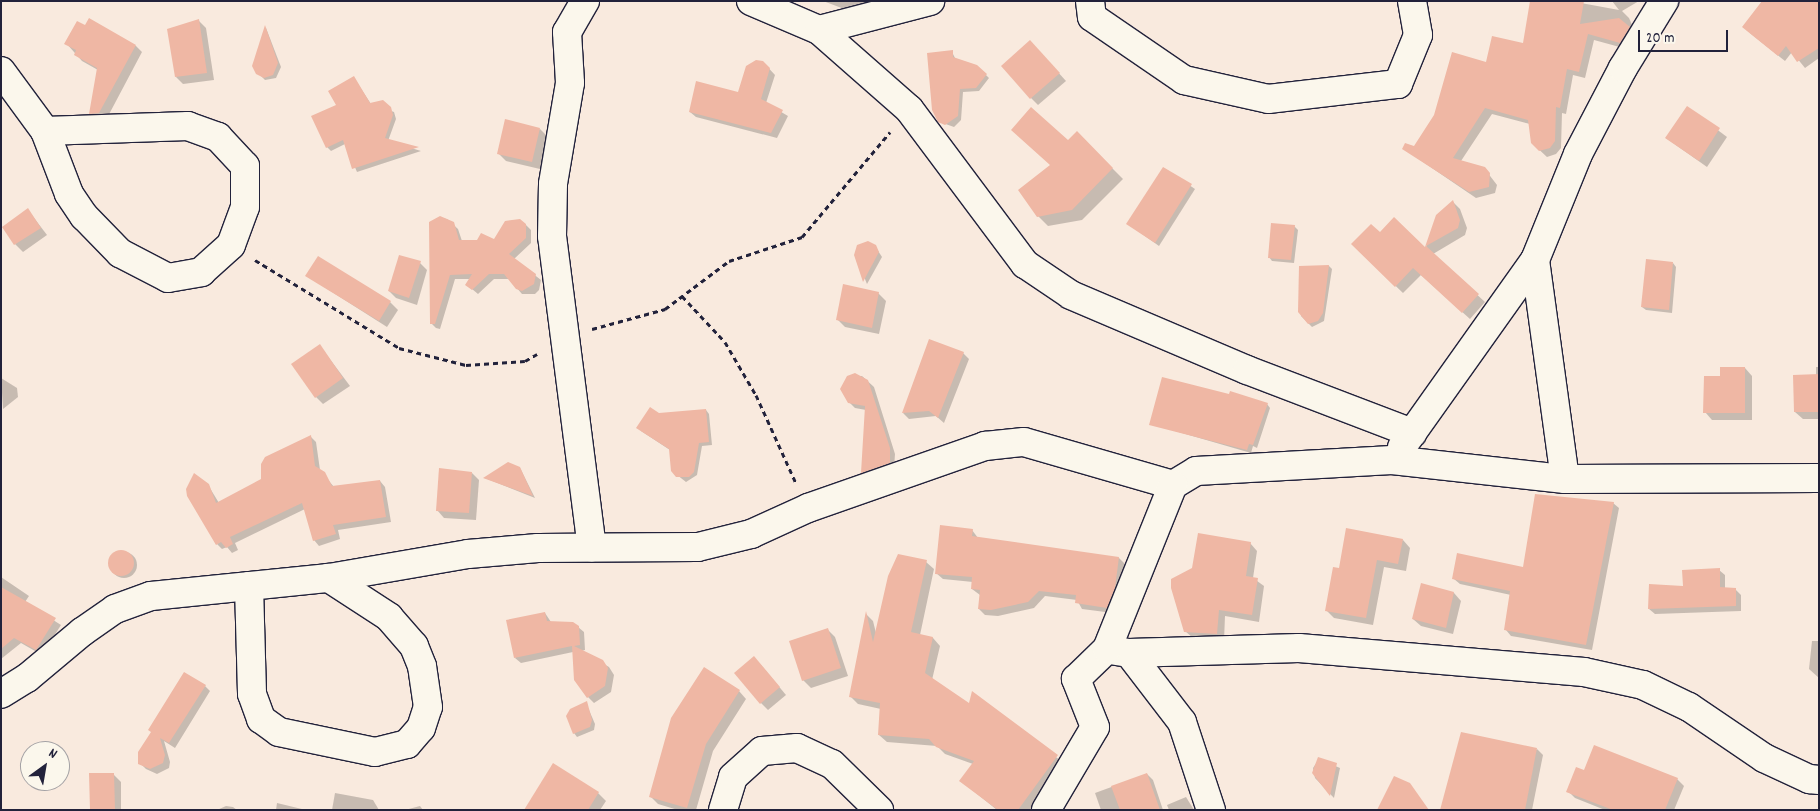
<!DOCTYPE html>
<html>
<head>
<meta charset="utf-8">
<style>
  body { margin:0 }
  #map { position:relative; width:1820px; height:811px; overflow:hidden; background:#f9eade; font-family:Dekko,sans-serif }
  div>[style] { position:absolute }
  .shadow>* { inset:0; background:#0003 }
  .round { border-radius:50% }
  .building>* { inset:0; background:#efb7a4 }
  .path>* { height:3px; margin-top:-1.5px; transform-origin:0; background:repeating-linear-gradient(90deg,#22223b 0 5px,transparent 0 9px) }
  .roads { filter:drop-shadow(1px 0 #22223b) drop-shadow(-1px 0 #22223b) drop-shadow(0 1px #22223b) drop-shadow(0 -1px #22223b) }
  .minor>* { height:28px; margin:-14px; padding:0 14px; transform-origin:14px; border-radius:14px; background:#fbf7ec }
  span { translate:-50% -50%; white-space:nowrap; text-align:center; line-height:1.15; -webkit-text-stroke:4px #fbf7ec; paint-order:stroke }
  .frame { position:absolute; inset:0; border:2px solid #22223b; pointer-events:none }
  .north { position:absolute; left:20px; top:741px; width:50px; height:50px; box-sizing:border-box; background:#fbf7ec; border:1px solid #a4a2a5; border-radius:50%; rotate:32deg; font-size:14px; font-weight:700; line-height:20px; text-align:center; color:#22223b }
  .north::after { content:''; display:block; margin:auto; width:18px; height:22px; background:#22223b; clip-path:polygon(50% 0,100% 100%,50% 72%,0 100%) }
  .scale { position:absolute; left:1638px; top:30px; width:90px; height:22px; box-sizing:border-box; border:2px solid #22223b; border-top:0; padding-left:6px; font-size:15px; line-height:18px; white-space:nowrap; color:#22223b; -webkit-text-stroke:4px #fbf7ec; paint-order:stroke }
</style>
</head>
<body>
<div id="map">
  <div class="shadow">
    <div style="clip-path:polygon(823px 1px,881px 1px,855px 13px)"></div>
    <div style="clip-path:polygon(1570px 1px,1619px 10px,1612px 1px,1639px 1px,1622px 11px,1629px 18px,1636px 34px,1627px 49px,1594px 40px,1585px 78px,1573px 75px,1566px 114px,1562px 113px,1561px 148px,1556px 154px,1547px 157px,1532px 143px,1530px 124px,1492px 114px,1461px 161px,1484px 168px,1497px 185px,1495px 193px,1476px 198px,1404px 149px,1415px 147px,1487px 64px,1524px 45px)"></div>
    <div style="clip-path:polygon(1819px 1px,1819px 58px,1805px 68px,1792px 52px,1785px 61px,1750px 33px)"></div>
    <div style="clip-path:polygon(198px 20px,206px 28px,214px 80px,183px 84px,176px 77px)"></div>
    <div style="clip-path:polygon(266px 28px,281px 67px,276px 78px,265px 80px,261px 76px)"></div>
    <div style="clip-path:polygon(66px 43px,136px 46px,142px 52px,106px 120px,98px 120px,91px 113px,98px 70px,82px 61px)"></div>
    <div style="clip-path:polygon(1037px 49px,1066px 81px,1038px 105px,1031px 98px)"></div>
    <div style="clip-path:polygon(952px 52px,956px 60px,977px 66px,989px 78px,979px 91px,963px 92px,961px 120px,954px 127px,940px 122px)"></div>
    <div style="clip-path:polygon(763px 62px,775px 75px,766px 103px,788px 116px,777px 138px,696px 117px,690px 112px,739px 93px)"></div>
    <div style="clip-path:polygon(354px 78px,371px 104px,394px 112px,396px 119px,388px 141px,421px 151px,357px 172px,345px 144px,331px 151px,327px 147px,337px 105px)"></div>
    <div style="clip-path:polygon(1687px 107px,1727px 137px,1707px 167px,1666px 138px)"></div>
    <div style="clip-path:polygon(540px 129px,547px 136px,540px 169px,506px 161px,498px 153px)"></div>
    <div style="clip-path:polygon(1077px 133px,1123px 179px,1082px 220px,1048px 226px,1038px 216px,1051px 165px)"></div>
    <div style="clip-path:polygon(1164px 168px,1195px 189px,1159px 246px,1128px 224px)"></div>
    <div style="clip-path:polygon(1453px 202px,1460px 209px,1467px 228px,1465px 235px,1433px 254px,1485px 302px,1470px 319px,1421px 275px,1403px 293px,1352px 244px,1380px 234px,1425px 250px,1437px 215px)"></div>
    <div style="clip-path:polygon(28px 210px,47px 235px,23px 252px,15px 244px)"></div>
    <div style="clip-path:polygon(440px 218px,447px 219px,458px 229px,462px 241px,494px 241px,525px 224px,531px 230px,531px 243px,514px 259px,541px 280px,539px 290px,535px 294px,522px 294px,509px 279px,494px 279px,478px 294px,472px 289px,470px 279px,455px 279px,440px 329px,436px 328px,431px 323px)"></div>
    <div style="clip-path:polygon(1294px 226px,1298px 230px,1294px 263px,1272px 261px,1269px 257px)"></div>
    <div style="clip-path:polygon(875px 246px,882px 257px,867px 284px,855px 255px)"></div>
    <div style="clip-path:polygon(420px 263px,427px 270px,417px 305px,396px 298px,389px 291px)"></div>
    <div style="clip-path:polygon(1673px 263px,1676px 267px,1672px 313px,1646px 310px,1642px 307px)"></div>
    <div style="clip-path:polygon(1329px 266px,1332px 269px,1324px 321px,1312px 327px,1301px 316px,1300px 267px)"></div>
    <div style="clip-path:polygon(307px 276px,390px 302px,398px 310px,387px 327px)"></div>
    <div style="clip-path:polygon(878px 293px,886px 301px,879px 334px,845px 327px,837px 319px)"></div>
    <div style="clip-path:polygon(320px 346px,350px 386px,323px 404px,316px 397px)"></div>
    <div style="clip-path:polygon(963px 353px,969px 359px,944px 423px,936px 416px,909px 419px,903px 413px)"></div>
    <div style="clip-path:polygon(1816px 367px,1819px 367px,1819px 419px,1803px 419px,1795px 412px,1816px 375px)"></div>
    <div style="clip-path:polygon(1745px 368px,1752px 376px,1752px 420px,1712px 420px,1705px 412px,1721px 378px)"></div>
    <div style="clip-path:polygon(862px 376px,874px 387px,895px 454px,894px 468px,868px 477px,862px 472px,866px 410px,855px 408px,849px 402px,848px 377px)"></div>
    <div style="clip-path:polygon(1px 378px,17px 388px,18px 397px,3px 409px)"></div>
    <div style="clip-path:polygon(1267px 404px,1270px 408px,1257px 448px,1253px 446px,1251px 453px,1151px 424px)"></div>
    <div style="clip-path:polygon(706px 410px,709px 414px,712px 445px,702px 446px,697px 475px,686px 482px,672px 471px,670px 450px,641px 431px,659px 415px)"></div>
    <div style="clip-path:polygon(311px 437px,316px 442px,320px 470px,334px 487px,380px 481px,385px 487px,391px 522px,338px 530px,340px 539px,319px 546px,314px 540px,305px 509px,235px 543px,238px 550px,232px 553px,227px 547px,222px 549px,217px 544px,208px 485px,219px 503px,262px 480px)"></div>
    <div style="clip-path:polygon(520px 468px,535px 498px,485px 478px)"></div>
    <div style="clip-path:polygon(472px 473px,479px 480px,476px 520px,444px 518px,437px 510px)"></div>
    <div style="clip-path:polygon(1613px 503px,1619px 508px,1592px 650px,1511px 636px,1506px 630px,1511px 595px,1460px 584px,1454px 579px,1525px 568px)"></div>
    <div style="clip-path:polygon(972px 530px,978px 538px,1119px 558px,1125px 564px,1120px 595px,1113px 613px,1082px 609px,1077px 600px,1045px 596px,1034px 608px,998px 616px,985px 615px,979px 609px,980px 595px,972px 589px,973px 582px,943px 579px,936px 573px)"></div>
    <div style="clip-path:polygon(1403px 540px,1410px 548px,1406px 571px,1384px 567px,1373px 625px,1334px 618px,1326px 610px,1340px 570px)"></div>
    <div style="clip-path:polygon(1250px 543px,1257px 551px,1253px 578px,1264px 586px,1259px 622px,1225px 616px,1224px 641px,1193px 638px,1185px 631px)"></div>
    <div class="round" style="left:111px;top:552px;width:26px;height:26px"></div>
    <div style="clip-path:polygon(926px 562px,934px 569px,920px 635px,933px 638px,940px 646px,932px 680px,970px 705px,973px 693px,1065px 764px,1031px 810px,997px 810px,961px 781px,973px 764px,945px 754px,937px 746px,887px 742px,879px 735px,881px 709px,858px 704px,851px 697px,866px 614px,873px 621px,876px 633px)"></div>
    <div style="clip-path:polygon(1719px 570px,1725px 575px,1725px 588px,1735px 589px,1741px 595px,1741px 611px,1655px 614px,1649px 609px)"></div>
    <div style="clip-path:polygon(1px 577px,29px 596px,25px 602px,61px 625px,42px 655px,21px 643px,1px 659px)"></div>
    <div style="clip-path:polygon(1422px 585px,1454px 593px,1461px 601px,1453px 634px,1421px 626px,1413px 619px)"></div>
    <div style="clip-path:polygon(545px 613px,551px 622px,578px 627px,584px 632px,585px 650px,581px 651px,609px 667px,614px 675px,611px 692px,594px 703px,588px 697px,573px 652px,521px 663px,515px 658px)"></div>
    <div style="clip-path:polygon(828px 630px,835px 637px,848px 676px,811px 688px,803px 680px)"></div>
    <div style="clip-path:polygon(1812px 641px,1819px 641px,1819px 678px,1809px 669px)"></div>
    <div style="clip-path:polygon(761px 665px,786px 695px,768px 710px,761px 703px)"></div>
    <div style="clip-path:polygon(205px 686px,210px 691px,175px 748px,164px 741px,170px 762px,169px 768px,157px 774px,146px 769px,140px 763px,140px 752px)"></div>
    <div style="clip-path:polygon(739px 691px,746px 699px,713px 751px,696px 810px,678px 810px,658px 804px,650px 796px)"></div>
    <div style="clip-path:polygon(586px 703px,595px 724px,594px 730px,577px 737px,574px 733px)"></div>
    <div style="clip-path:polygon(1537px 749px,1543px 755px,1532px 810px,1481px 810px)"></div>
    <div style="clip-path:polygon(1319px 759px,1340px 768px,1334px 798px,1315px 778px,1313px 768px)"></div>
    <div style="clip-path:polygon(553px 765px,598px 793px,606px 801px,600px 810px,553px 810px)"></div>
    <div style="clip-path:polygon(1585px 772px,1677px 779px,1684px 786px,1674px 810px,1605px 810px,1575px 798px,1568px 791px)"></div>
    <div style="clip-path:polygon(113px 774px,121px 782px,121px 810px,91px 810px)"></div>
    <div style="clip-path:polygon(1147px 774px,1153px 780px,1163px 810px,1101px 810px,1095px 793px)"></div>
    <div style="clip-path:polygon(335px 793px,373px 800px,379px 810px,332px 810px)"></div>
    <div style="clip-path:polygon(1186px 797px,1194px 810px,1169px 810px,1167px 805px)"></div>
    <div style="clip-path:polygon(277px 803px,306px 810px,276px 810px)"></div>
    <div style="clip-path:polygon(226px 806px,233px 807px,237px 810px,217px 810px)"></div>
    <div style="clip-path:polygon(420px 806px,423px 810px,405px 810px)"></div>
  </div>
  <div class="building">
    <div style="clip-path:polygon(1530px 1px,1584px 1px,1580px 24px,1619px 18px,1630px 27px,1620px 43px,1588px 34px,1579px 72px,1567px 69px,1560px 108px,1556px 107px,1555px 141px,1550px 148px,1539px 151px,1531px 143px,1528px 120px,1485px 108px,1453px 158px,1485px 167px,1490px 173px,1489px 187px,1469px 192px,1402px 149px,1405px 143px,1414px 146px,1434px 115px,1452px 52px,1486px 62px,1492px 36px,1523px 43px)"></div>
    <div style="clip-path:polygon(1762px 1px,1819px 1px,1819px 48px,1797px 62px,1786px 46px,1778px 56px,1742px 27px)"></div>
    <div style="clip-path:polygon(89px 18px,136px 45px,99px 113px,89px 114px,97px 68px,74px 55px,76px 50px,64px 44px,77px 21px,85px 25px)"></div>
    <div style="clip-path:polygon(199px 19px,207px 73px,175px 77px,167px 29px)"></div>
    <div style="clip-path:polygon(265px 25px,278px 63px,273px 75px,264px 78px,256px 74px,252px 66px)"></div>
    <div style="clip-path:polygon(1030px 40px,1060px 73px,1030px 99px,1001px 66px)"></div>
    <div style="clip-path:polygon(953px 50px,953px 57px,977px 65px,987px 74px,976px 88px,960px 89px,958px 116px,945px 125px,938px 122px,932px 110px,927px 53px)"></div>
    <div style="clip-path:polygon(756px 60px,763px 61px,770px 68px,761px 99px,783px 110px,771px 133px,689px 112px,696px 81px,738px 92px,746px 66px)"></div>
    <div style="clip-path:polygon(354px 76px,370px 103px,383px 100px,391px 107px,393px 115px,385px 138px,419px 147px,352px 169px,343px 140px,326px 148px,311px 116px,336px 105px,328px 91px)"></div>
    <div style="clip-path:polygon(1687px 106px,1720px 128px,1699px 161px,1665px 138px)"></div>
    <div style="clip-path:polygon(1031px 107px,1068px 140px,1077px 131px,1113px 168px,1072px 210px,1037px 217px,1018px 190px,1050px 165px,1011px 130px)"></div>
    <div style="clip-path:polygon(505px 119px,540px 128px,532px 162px,497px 154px)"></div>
    <div style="clip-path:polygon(1163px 167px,1192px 184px,1155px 243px,1126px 224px)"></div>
    <div style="clip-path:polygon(1453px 200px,1460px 220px,1458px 228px,1426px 246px,1479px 294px,1462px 313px,1413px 268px,1395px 287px,1351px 244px,1371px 224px,1380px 232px,1394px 217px,1425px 247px,1436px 215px)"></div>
    <div style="clip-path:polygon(28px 208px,41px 228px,14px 245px,2px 227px)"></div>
    <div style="clip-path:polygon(440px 216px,454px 222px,459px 240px,477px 240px,481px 233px,494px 239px,505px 221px,520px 219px,526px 224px,526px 238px,509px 254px,536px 274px,534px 284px,522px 291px,516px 289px,504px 274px,489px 274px,472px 290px,465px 285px,472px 274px,450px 275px,435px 324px,430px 324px,429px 222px)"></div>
    <div style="clip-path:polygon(1271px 223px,1295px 225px,1291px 260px,1268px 258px)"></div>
    <div style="clip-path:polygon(868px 241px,876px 245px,879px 252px,863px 282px,854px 255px,857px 245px)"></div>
    <div style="clip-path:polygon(399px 255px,421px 261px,409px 298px,388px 291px)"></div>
    <div style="clip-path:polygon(318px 256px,391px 301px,379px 321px,305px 276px)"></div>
    <div style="clip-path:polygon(1646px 259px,1673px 262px,1669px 310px,1641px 307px)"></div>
    <div style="clip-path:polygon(1329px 265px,1323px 313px,1318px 321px,1308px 324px,1298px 312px,1299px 266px)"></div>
    <div style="clip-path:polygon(843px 284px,879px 292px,872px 328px,836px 320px)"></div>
    <div style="clip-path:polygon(929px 339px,964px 352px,938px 418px,929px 411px,902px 413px)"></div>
    <div style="clip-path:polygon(320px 344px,343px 378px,315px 398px,291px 364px)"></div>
    <div style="clip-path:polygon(1720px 367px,1745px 367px,1745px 413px,1703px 413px,1704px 376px,1720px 376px)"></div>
    <div style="clip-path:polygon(855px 373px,868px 380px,890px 448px,890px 463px,861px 473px,865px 406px,848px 403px,840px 389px,847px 376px)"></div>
    <div style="clip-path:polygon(1819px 374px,1819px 412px,1794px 412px,1793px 375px)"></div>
    <div style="clip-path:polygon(1162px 377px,1229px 394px,1230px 391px,1268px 403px,1253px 445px,1249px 444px,1247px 450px,1149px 425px)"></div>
    <div style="clip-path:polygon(650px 407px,659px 413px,706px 409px,709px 442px,699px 443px,694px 472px,689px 477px,676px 477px,671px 471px,669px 449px,636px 428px)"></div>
    <div style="clip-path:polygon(311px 435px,315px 466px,325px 472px,332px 486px,380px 480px,386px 517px,333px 525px,336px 534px,313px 541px,302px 503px,230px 537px,233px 544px,226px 548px,221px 542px,216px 545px,187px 496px,186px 489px,194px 473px,209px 484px,216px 503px,261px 479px,261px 464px,265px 457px)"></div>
    <div style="clip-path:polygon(508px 462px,520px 467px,533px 496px,483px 478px)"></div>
    <div style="clip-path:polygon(439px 468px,472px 472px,469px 513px,436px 511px)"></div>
    <div style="clip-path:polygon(1535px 494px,1614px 502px,1586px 645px,1504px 630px,1510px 591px,1452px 579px,1457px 553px,1523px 567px)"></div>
    <div style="clip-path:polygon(940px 525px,973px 529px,972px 536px,1119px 557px,1115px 588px,1107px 608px,1075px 603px,1076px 595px,1039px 591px,1028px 602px,991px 610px,978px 609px,980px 590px,971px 589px,972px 577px,935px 574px)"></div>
    <div style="clip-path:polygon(1346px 528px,1403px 539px,1398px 564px,1377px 560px,1366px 618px,1325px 611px,1333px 567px,1339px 568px)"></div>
    <div style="clip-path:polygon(1198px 533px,1251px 542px,1246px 576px,1258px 578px,1252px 615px,1219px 610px,1217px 634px,1184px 632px,1171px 588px,1171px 579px,1192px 568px)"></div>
    <div class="round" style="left:108px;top:550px;width:26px;height:26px"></div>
    <div style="clip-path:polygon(898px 554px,927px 560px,911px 632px,933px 637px,925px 673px,969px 703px,972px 691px,1058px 755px,1018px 810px,998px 810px,959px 781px,974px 761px,936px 747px,929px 739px,878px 735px,880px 703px,849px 697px,866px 611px,873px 642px,888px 576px)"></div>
    <div style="clip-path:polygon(1720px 568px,1720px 587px,1736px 588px,1736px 606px,1648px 609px,1649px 584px,1683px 586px,1682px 570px)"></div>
    <div style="clip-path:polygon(1421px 583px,1454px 592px,1446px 628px,1412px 619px)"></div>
    <div style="clip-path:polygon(1px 587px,56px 618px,36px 650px,14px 638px,1px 649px)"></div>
    <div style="clip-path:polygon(545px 612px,547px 621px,573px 622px,579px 626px,580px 645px,574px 646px,603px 660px,608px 668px,605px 686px,587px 698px,574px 680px,572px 646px,514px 658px,506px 620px)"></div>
    <div style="clip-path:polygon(828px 628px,841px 668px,802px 681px,789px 641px)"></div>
    <div style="clip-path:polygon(754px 656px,780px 687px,760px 704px,734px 673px)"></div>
    <div style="clip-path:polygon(704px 667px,740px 690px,706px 744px,687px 808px,649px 797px,671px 718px)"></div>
    <div style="clip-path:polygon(184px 672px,206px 685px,169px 743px,160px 738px,165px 755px,163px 763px,150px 769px,138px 764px,138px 752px,151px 732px,148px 730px)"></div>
    <div style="clip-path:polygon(587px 701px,592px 720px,590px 727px,573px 734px,566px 716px,570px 709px)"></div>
    <div style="clip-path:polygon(1461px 732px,1537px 748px,1525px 810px,1440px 810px)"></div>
    <div style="clip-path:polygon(1594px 745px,1678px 778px,1665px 810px,1613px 810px,1566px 792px,1576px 767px,1584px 770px)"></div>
    <div style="clip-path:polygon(1318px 757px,1337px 763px,1330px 796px,1312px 773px)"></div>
    <div style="clip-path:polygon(553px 763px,599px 792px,588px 810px,524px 810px)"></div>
    <div style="clip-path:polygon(89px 773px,114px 773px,115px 810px,90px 810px)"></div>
    <div style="clip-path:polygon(1147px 773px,1160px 810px,1120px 810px,1111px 786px)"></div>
    <div style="clip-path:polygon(1394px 776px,1410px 783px,1429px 810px,1377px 810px)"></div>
  </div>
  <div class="path">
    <div style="left:255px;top:260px;width:169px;rotate:31.4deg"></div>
    <div style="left:399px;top:348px;width:69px;rotate:14.2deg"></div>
    <div style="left:466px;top:365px;width:59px;rotate:-3.9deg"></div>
    <div style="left:525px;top:361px;width:14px;rotate:-30deg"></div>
    <div style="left:682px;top:296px;width:63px;rotate:46.9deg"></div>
    <div style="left:725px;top:342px;width:61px;rotate:59.7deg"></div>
    <div style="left:756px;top:395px;width:97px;rotate:65.6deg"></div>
    <div style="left:592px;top:329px;width:76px;rotate:-15.3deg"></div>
    <div style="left:665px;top:309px;width:80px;rotate:-36.9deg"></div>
    <div style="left:729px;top:261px;width:77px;rotate:-18.2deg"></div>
    <div style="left:802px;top:237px;width:137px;rotate:-50deg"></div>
  </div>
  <div class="roads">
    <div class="minor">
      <div style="left:585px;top:1px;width:36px;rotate:120deg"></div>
      <div style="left:567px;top:32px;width:51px;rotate:86.6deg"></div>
      <div style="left:570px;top:83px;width:102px;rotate:99.6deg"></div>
      <div style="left:553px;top:184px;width:52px;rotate:91.1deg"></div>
      <div style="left:552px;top:236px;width:314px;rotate:82.7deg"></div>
      <div style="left:751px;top:1px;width:74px;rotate:23.1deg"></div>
      <div style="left:819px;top:30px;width:120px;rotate:41.3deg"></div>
      <div style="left:909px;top:109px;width:194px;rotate:53.2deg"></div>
      <div style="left:1025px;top:264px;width:55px;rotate:34deg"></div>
      <div style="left:1071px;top:295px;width:191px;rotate:23.1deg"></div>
      <div style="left:1247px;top:370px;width:177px;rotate:20.9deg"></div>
      <div style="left:1090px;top:1px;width:16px;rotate:83deg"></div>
      <div style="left:1092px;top:17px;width:112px;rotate:34.4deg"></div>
      <div style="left:1184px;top:80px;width:86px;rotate:12.7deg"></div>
      <div style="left:1268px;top:99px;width:131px;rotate:-6.6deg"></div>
      <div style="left:1398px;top:84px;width:53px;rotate:-67.8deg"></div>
      <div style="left:1418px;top:35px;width:35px;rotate:-100deg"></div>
      <div style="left:819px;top:30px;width:115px;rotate:-14.6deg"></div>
      <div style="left:1px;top:71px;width:74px;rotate:53.7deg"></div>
      <div style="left:45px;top:131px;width:67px;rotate:69.1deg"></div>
      <div style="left:69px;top:194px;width:27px;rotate:56deg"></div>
      <div style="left:84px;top:216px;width:52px;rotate:45.8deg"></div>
      <div style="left:120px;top:253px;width:54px;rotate:27.5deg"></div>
      <div style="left:168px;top:278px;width:34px;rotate:-10deg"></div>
      <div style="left:201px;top:272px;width:40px;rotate:-42deg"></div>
      <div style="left:231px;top:245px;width:40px;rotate:-69.8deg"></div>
      <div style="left:245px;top:207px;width:41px;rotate:-90deg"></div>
      <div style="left:245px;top:166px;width:40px;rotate:-133deg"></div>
      <div style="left:218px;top:137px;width:32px;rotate:-160deg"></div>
      <div style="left:188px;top:126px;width:143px;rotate:178deg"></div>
      <div style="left:1535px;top:260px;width:221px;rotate:82.2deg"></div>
      <div style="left:1402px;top:447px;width:229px;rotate:-54.6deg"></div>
      <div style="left:1535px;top:260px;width:114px;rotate:-67.9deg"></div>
      <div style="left:1578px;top:154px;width:97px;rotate:-62.4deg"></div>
      <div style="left:1623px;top:68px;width:79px;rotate:-58.5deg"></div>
      <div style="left:249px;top:586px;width:108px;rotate:88.4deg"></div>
      <div style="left:252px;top:694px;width:27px;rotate:70deg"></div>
      <div style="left:261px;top:719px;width:22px;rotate:36deg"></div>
      <div style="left:279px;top:732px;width:98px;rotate:11.8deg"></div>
      <div style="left:375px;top:752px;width:33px;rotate:-14deg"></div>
      <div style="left:407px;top:744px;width:21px;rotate:-49deg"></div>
      <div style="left:421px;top:728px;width:22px;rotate:-72deg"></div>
      <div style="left:428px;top:707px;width:41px;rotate:-98.3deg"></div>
      <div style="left:422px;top:666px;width:22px;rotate:-112deg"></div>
      <div style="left:414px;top:646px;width:38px;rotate:-131deg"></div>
      <div style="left:389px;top:617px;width:72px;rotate:-147deg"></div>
      <div style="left:1116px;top:651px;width:13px;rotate:9deg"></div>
      <div style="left:1129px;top:653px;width:87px;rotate:52.5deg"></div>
      <div style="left:1182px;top:722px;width:93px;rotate:71.8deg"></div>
      <div style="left:1129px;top:653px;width:170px;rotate:-1.7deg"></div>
      <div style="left:1299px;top:648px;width:286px;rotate:4.8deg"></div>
      <div style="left:1584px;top:672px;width:60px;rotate:12.4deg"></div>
      <div style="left:1643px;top:685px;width:51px;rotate:25.6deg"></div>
      <div style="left:1689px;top:707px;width:91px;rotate:34.2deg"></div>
      <div style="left:1764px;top:758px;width:50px;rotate:25deg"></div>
      <div style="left:1809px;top:779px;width:10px;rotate:6deg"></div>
      <div style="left:1px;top:694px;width:31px;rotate:-32deg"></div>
      <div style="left:27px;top:678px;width:72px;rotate:-39.9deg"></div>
      <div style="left:82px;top:632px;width:40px;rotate:-34.9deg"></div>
      <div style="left:115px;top:609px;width:38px;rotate:-20deg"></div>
      <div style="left:151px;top:596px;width:179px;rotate:-5.8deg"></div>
      <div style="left:329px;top:578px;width:141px;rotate:-9.8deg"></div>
      <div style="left:468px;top:554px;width:70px;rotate:-4.9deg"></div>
      <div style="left:538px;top:548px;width:160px;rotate:-0.4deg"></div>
      <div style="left:698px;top:547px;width:55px;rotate:-13.8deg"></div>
      <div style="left:751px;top:534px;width:63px;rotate:-24.5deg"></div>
      <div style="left:808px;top:508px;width:188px;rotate:-19.3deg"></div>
      <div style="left:985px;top:446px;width:39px;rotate:-6deg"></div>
      <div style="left:1024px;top:442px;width:155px;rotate:16.1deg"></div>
      <div style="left:1173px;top:485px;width:27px;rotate:-31deg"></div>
      <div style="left:1196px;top:471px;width:196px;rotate:-3.2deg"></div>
      <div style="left:1392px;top:460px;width:174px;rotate:6.3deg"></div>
      <div style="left:1565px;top:479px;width:254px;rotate:-0.2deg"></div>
      <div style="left:723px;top:810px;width:34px;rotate:-73deg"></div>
      <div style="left:733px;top:777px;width:39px;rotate:-42deg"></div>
      <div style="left:762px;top:751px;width:35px;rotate:-5deg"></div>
      <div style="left:797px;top:748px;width:38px;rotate:25deg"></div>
      <div style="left:832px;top:764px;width:66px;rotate:44.4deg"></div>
      <div style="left:1046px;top:810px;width:96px;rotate:-59.4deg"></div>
      <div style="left:1095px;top:727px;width:52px;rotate:-111.6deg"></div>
      <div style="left:1076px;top:679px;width:43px;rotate:-44.1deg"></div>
      <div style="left:1107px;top:649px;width:177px;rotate:-68.1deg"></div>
    </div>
  </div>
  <div class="frame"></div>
  <div class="north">N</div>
  <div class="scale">20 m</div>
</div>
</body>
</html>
